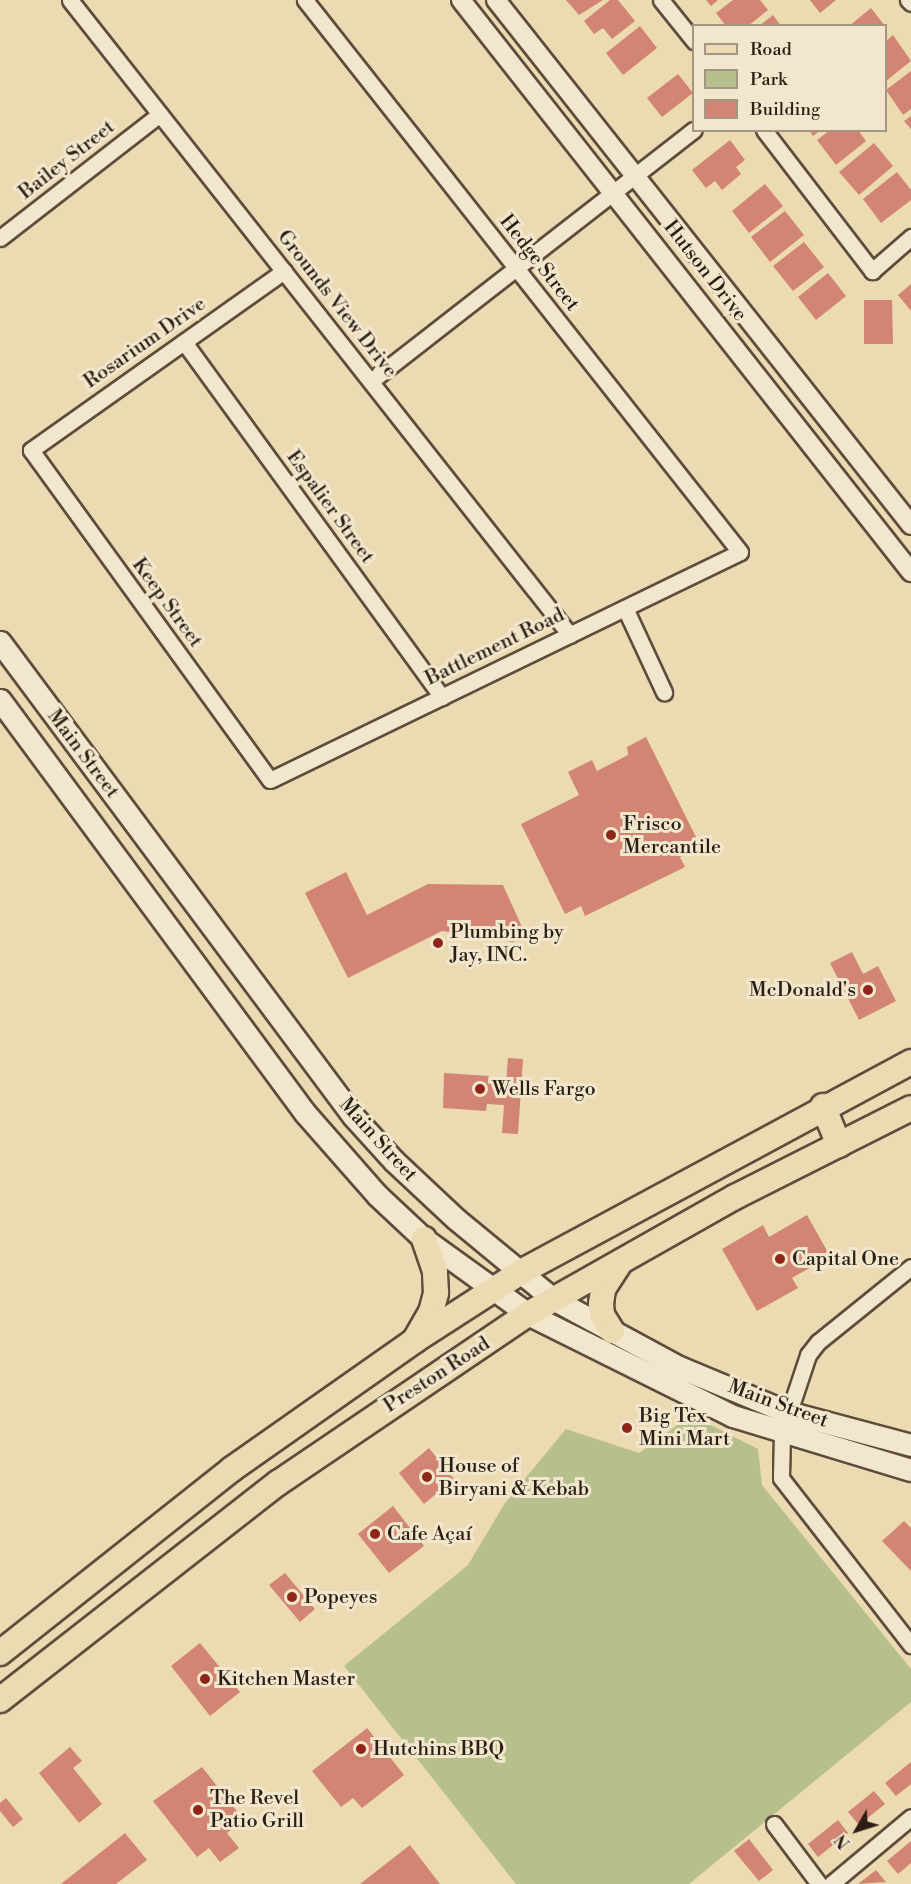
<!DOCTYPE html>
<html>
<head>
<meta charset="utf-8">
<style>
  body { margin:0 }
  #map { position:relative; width:911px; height:1884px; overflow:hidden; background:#ebdab2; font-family:"Libre Bodoni",serif }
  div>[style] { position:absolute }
  .green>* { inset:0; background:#b7c08d }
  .building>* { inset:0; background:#d28572 }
  .roads { filter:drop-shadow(2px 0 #5c4d3c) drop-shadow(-2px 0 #5c4d3c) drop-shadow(0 2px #5c4d3c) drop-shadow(0 -2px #5c4d3c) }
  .minor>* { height:15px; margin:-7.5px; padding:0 7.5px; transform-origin:7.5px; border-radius:7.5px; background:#f2e7cd }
  .tertiary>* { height:18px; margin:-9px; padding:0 9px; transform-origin:9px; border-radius:9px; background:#f2e7cd }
  .secondary>* { height:21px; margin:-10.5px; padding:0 10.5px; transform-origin:10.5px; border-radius:10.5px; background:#f2e7cd }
  .primary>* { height:24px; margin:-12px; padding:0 12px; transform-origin:12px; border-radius:12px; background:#ebdab2 }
  .dots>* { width:16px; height:16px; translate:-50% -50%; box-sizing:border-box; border:3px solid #f2e7cd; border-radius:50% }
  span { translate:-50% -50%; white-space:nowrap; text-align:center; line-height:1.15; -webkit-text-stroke:6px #f2e7cd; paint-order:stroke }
  .street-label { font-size:20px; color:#2c1e15 }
  .poi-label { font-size:20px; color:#2c1e15 }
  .left { translate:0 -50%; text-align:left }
  .right { translate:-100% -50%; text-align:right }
  .legend { position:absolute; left:692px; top:24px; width:195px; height:108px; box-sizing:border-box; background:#f2e7cd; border:2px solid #a39783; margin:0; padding:8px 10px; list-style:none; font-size:18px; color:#2c1e15 }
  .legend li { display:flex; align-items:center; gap:12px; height:30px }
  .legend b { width:30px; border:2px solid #a39783 }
  .north { position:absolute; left:827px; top:1800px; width:60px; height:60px; -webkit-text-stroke:4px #f2e7cd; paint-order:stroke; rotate:231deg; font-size:16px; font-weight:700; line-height:24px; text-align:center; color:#2c1e15 }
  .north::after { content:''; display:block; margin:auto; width:21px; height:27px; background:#2c1e15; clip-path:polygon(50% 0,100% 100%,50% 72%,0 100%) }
</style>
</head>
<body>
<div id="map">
  <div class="green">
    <div style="clip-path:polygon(691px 1415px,758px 1449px,762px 1485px,911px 1669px,911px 1702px,689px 1884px,516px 1884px,344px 1666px,468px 1565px,505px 1503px,566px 1429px,639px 1453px)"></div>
  </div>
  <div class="building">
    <div style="clip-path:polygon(566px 0,603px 0,579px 15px)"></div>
    <div style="clip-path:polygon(610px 0,618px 0,635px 21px,612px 39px,603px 28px,594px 34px,584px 21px)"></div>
    <div style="clip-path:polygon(706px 0,718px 0,711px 6px)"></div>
    <div style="clip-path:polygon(733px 0,760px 0,768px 10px,748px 26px,726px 26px,716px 13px)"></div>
    <div style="clip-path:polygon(810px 0,836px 0,820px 13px)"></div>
    <div style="clip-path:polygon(871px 8px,885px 26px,849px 26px)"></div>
    <div style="clip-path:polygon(773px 15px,781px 26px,759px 26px)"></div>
    <div style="clip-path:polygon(640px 26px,657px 48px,623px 75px,606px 53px)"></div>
    <div style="clip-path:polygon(893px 35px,911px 61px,886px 81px,886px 41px)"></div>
    <div style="clip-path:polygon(911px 71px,911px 109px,903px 115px,886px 90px)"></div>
    <div style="clip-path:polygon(678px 74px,693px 93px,662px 117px,647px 98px)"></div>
    <div style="clip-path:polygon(911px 116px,911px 129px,904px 121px)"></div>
    <div style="clip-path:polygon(809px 130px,821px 130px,813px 136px)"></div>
    <div style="clip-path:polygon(830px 130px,858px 130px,866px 141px,836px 165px,817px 140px)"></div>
    <div style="clip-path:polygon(730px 140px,745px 160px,736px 167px,741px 174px,722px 190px,715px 181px,706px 188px,692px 170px)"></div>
    <div style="clip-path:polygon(874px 143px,893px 166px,859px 195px,839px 172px)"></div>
    <div style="clip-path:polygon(897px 172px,911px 190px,911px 200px,881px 223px,863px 199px)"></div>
    <div style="clip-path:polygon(765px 184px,783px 206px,749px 233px,732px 211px)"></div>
    <div style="clip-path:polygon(785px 211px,804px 235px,770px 262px,751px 237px)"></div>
    <div style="clip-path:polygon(804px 242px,824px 267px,793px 291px,773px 266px)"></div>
    <div style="clip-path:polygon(828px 273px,846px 296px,816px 320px,798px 297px)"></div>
    <div style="clip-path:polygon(911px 284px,911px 311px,898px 295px)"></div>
    <div style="clip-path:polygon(864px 300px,892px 300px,893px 344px,864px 344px)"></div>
    <div style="clip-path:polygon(646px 737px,701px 847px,680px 857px,685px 867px,585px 916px,581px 906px,565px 914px,521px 824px,579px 795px,568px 772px,592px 760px,597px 771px,628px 755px,627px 747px)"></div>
    <div style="clip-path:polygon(346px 872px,367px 915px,428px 884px,503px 885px,526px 936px,513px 942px,442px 931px,348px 978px,305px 893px)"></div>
    <div style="clip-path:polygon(852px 952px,863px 974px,878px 966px,896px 1001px,859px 1020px,830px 963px)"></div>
    <div style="clip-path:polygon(508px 1058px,523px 1059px,518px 1134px,502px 1133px,504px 1105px,487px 1104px,486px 1111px,443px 1108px,444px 1073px,489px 1076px,488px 1083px,506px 1084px)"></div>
    <div style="clip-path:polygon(807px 1215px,830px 1256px,792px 1278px,798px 1288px,757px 1311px,722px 1249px,763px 1225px,769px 1237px)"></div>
    <div style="clip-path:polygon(429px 1448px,454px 1479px,424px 1504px,399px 1473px)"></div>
    <div style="clip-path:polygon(393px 1506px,424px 1546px,389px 1573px,358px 1534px)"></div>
    <div style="clip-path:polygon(904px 1521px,911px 1528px,911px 1571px,882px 1541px)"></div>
    <div style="clip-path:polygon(285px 1573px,315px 1609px,300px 1622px,269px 1585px)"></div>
    <div style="clip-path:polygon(200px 1643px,240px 1692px,210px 1716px,171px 1666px)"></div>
    <div style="clip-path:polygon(367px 1728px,404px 1775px,362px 1808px,353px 1798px,341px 1807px,312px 1771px)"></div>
    <div style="clip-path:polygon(70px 1747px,82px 1761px,73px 1768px,102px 1804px,79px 1823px,39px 1773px)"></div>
    <div style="clip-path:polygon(911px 1762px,911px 1784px,896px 1796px,885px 1783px)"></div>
    <div style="clip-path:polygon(202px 1767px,244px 1820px,227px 1833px,239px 1848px,220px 1862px,209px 1848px,197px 1857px,153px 1801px)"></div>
    <div style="clip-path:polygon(874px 1791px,885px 1804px,859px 1825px,848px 1812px)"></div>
    <div style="clip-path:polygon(6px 1798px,23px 1819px,13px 1827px,0 1811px,0 1803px)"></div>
    <div style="clip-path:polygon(838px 1820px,848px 1833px,818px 1857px,808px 1844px)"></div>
    <div style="clip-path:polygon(125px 1833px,147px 1860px,116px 1884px,61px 1884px)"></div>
    <div style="clip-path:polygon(749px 1839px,773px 1870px,759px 1881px,734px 1851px)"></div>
    <div style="clip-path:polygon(911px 1841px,911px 1863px,898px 1874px,887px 1861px)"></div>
    <div style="clip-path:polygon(410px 1845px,440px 1884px,360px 1884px)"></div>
    <div style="clip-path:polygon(876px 1870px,886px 1882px,858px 1884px)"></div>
  </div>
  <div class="roads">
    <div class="minor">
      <div style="left:70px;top:0;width:808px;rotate:51.78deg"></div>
      <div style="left:661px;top:0;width:53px;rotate:51.2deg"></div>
      <div style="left:908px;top:0;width:4px;rotate:45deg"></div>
      <div style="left:764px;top:130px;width:178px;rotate:52.5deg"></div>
      <div style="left:872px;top:271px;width:52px;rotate:-41.1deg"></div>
      <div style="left:0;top:238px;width:202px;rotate:-37.8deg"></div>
      <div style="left:284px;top:271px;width:310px;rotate:144.7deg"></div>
      <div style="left:31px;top:450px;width:407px;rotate:54.1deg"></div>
      <div style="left:270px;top:780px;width:522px;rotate:-25.88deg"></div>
      <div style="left:740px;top:552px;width:703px;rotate:-128.24deg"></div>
      <div style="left:184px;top:342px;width:439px;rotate:54deg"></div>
      <div style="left:371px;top:381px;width:409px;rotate:-37.9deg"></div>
      <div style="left:625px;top:608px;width:93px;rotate:65.1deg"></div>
      <div style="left:911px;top:1267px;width:119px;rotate:141.1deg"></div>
      <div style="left:818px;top:1342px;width:16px;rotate:128deg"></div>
      <div style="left:808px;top:1355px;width:82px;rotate:108.4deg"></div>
      <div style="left:782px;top:1433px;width:45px;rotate:91.3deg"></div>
      <div style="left:781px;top:1478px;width:212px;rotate:52.1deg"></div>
      <div style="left:774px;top:1824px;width:75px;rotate:53.1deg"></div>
      <div style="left:831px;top:1884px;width:104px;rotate:-39.9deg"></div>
    </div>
    <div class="tertiary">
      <div style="left:461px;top:0;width:728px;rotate:51.81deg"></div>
      <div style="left:496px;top:0;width:669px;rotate:51.67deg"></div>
    </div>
    <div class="secondary">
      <div style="left:0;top:642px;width:591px;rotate:53.32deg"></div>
      <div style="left:353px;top:1116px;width:61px;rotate:47.7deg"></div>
      <div style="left:394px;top:1161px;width:85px;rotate:43.1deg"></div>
      <div style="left:456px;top:1219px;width:126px;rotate:39.5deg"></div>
      <div style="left:553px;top:1299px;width:143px;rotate:28.4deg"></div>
      <div style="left:679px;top:1367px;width:117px;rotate:22.6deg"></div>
      <div style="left:787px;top:1412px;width:128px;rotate:14.9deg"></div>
      <div style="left:0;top:700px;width:513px;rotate:53.55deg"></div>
      <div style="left:305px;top:1113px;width:109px;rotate:48.7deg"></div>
      <div style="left:377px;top:1195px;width:64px;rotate:43.1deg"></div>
      <div style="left:424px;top:1239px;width:128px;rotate:35.8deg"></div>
      <div style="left:528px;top:1314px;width:229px;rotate:26.5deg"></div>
      <div style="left:733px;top:1416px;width:186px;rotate:16.9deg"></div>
    </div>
    <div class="primary">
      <div style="left:823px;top:1106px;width:42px;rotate:67.7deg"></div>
      <div style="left:612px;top:1331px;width:19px;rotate:-122deg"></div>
      <div style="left:602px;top:1315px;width:11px;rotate:-95deg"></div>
      <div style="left:601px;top:1304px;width:15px;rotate:-82deg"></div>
      <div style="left:603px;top:1289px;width:31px;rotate:-57deg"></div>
      <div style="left:416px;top:1338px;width:30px;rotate:-60deg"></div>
      <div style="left:431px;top:1312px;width:20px;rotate:-75deg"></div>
      <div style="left:436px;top:1293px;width:22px;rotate:-93deg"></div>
      <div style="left:435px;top:1271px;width:34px;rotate:-109deg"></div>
      <div style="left:0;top:1653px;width:296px;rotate:-38.4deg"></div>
      <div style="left:232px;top:1469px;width:223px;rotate:-35.1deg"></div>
      <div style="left:414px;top:1341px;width:127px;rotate:-32.8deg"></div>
      <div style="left:521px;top:1272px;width:443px;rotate:-28.3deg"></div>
      <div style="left:0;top:1700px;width:353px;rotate:-38deg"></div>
      <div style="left:278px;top:1483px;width:302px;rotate:-34.1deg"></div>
      <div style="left:528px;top:1314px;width:238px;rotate:-29.5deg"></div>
      <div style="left:735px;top:1197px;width:197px;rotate:-26.8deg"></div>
    </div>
  </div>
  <div class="dots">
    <div style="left:611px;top:835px;background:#8f2418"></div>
    <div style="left:438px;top:943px;background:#8f2418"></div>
    <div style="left:868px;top:990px;background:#8f2418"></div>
    <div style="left:480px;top:1089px;background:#8f2418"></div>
    <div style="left:780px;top:1259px;background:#8f2418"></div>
    <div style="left:627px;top:1428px;background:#8f2418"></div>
    <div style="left:427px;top:1477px;background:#8f2418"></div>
    <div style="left:375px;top:1534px;background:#8f2418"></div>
    <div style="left:292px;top:1597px;background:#8f2418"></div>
    <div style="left:205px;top:1679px;background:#8f2418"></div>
    <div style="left:361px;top:1749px;background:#8f2418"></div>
    <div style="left:198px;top:1810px;background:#8f2418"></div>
  </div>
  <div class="street-label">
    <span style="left:67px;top:160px;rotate:-38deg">Bailey Street</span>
    <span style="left:539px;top:263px;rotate:52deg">Hedge Street</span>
    <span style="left:705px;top:271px;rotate:52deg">Hutson Drive</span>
    <span style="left:337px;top:304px;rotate:52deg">Grounds View Drive</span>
    <span style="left:145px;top:343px;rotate:-35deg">Rosarium Drive</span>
    <span style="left:330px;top:507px;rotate:54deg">Espalier Street</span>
    <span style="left:167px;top:603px;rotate:54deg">Keep Street</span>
    <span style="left:495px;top:647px;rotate:-26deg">Battlement Road</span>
    <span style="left:83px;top:754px;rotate:53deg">Main Street</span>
    <span style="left:378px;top:1140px;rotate:48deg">Main Street</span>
    <span style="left:437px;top:1375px;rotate:-33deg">Preston Road</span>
    <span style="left:778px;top:1404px;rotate:20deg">Main Street</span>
  </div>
  <div class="poi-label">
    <span class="left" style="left:623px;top:836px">Frisco<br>Mercantile</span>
    <span class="left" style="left:450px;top:944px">Plumbing by<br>Jay, INC.</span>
    <span class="right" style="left:856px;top:990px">McDonald's</span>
    <span class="left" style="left:492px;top:1089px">Wells Fargo</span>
    <span class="left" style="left:792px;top:1259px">Capital One</span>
    <span class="left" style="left:639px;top:1428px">Big Tex<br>Mini Mart</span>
    <span class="left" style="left:439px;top:1478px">House of<br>Biryani &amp; Kebab</span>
    <span class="left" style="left:387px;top:1534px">Cafe Açaí</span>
    <span class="left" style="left:304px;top:1597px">Popeyes</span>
    <span class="left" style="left:217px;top:1679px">Kitchen Master</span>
    <span class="left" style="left:373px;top:1749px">Hutchins BBQ</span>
    <span class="left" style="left:210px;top:1810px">The Revel<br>Patio Grill</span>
  </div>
  <ul class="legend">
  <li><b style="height:8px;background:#ebdab2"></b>Road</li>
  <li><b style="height:16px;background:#b7c08d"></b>Park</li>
  <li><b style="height:16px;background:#d28572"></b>Building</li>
  </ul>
  <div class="north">N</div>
</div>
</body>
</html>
